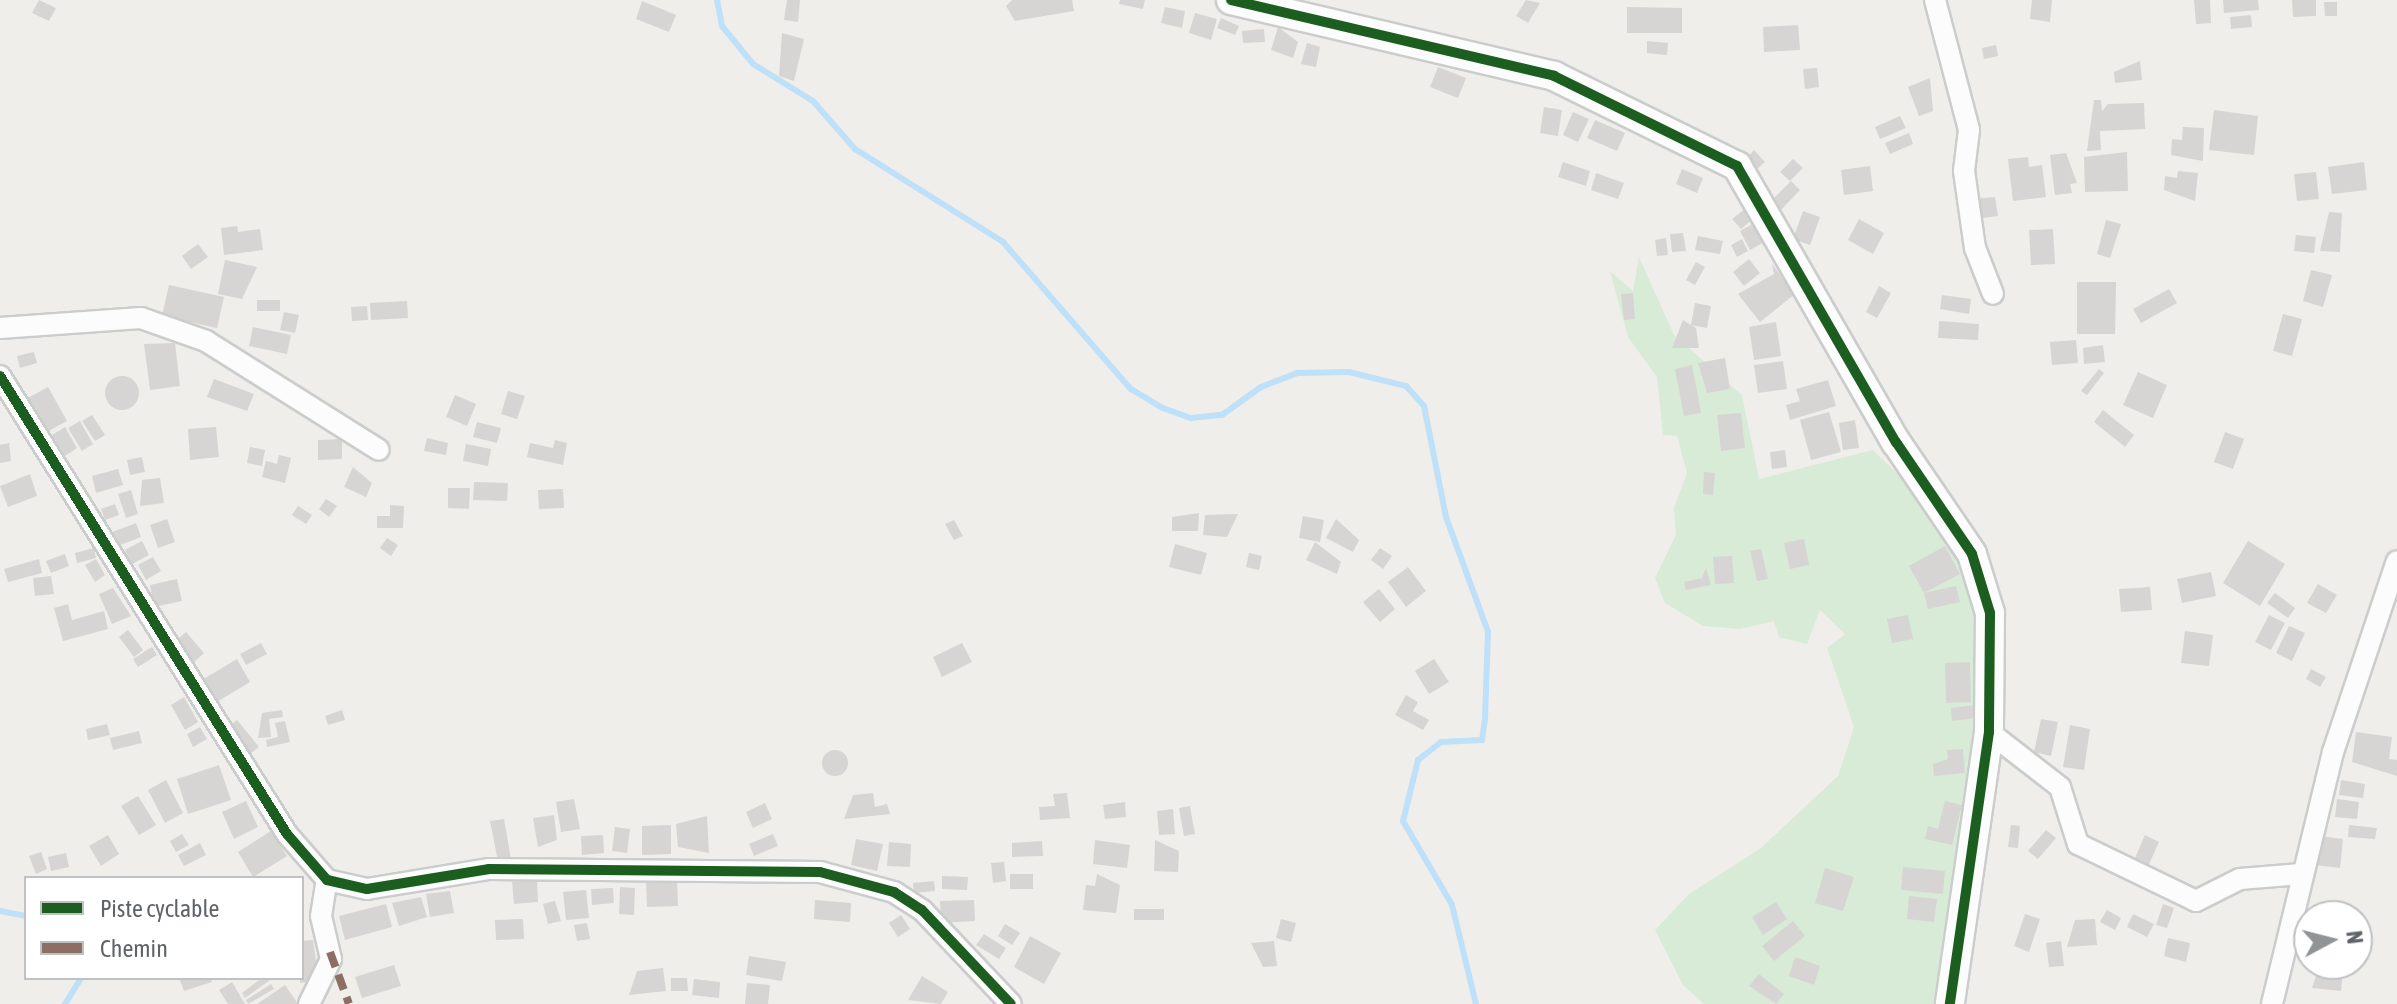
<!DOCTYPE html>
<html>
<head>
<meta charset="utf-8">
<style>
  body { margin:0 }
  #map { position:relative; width:2397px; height:1004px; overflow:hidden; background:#efeeea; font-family:"Asap Condensed",sans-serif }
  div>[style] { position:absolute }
  .green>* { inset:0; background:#d8ebd6 }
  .stream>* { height:6px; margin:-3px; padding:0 3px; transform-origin:3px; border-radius:3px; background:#bfe0f9 }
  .building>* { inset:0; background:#d6d5d3 }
  .round { border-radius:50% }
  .roads { filter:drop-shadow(2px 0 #cbcccc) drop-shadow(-2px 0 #cbcccc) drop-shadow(0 2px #cbcccc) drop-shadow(0 -2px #cbcccc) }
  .street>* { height:20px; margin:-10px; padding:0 10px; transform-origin:10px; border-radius:10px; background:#fdfcfc }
  .secondary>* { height:28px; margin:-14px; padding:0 14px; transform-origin:14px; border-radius:14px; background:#fdfcfc }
  .quiet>* { height:8px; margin-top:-4px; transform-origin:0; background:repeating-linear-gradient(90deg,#8d6e63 0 16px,transparent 0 24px) }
  .cycleway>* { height:10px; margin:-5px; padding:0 5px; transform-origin:5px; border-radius:5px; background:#1b5e20 }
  span { translate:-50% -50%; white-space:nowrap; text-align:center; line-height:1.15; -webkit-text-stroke:7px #fff; paint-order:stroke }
  .legend { position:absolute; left:24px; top:876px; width:280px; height:104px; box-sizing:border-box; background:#fff; border:2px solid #bfc1c3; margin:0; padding:10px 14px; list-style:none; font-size:24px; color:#5f6368 }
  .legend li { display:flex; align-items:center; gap:16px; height:40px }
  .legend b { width:40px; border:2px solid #bfc1c3 }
  .north { position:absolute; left:2293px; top:900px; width:80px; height:80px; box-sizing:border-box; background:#fff; border:2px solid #bfc1c3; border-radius:50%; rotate:83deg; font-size:22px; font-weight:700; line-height:32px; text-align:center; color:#5f6368 }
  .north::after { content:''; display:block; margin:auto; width:28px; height:36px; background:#919496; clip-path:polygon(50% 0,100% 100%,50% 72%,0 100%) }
</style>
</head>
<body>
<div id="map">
  <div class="green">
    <div style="clip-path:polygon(1639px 257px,1674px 335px,1742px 395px,1759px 479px,1873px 450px,1909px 485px,1963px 561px,1979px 613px,1984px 670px,1941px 1004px,1704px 1004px,1683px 985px,1655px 930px,1689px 894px,1761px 848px,1838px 776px,1854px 727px,1827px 648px,1845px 634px,1820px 610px,1807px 644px,1779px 637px,1774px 621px,1740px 629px,1703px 626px,1665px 603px,1655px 578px,1676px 535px,1674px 508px,1687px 473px,1677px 436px,1663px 435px,1657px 377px,1628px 337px,1610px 271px,1633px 291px)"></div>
  </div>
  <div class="stream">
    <div style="left:717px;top:0;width:26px;rotate:79deg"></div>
    <div style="left:722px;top:26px;width:49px;rotate:50.8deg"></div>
    <div style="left:753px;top:64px;width:70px;rotate:31.7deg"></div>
    <div style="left:813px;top:101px;width:64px;rotate:48.8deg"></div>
    <div style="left:855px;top:149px;width:175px;rotate:32.1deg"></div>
    <div style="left:1003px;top:242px;width:195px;rotate:49deg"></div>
    <div style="left:1131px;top:389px;width:37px;rotate:31deg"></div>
    <div style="left:1163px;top:408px;width:30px;rotate:20deg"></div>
    <div style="left:1191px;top:418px;width:31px;rotate:-6deg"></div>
    <div style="left:1222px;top:415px;width:48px;rotate:-35.7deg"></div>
    <div style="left:1261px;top:387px;width:40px;rotate:-21deg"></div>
    <div style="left:1298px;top:373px;width:51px;rotate:-1.1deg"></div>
    <div style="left:1349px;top:372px;width:59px;rotate:13.8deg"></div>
    <div style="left:1406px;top:386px;width:27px;rotate:48deg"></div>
    <div style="left:1424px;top:406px;width:113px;rotate:78.8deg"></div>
    <div style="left:1446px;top:517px;width:122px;rotate:69.9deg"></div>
    <div style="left:1488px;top:632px;width:87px;rotate:92deg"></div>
    <div style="left:1485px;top:719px;width:21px;rotate:98deg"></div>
    <div style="left:1482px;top:740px;width:41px;rotate:177.2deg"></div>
    <div style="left:1441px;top:742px;width:29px;rotate:142deg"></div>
    <div style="left:1418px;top:760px;width:63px;rotate:103.8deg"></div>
    <div style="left:1403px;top:821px;width:97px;rotate:59.7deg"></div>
    <div style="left:1452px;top:905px;width:102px;rotate:76.4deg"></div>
    <div style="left:0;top:911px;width:26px;rotate:11deg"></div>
    <div style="left:65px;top:1004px;width:31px;rotate:-58deg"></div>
  </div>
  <div class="building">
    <div style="clip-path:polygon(39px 0,56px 8px,49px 21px,32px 13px)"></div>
    <div style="clip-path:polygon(787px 0,800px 0,798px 22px,784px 20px)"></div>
    <div style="clip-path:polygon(1012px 0,1072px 0,1074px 11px,1015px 21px,1006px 6px)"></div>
    <div style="clip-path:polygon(1120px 0,1145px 0,1143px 9px,1119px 4px)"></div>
    <div style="clip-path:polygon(1526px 0,1540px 3px,1528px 23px,1516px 16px)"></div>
    <div style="clip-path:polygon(2032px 0,2052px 0,2050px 22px,2030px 19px)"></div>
    <div style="clip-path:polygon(2194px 0,2210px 0,2211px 23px,2196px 24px)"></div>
    <div style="clip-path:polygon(2223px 0,2258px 0,2259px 10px,2224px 13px)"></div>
    <div style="clip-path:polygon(2292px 0,2316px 0,2316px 16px,2293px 17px)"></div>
    <div style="clip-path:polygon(642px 1px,676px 15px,669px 32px,636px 19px)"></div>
    <div style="clip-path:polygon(2324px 2px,2337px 2px,2337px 16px,2325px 16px)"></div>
    <div style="clip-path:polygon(1165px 7px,1185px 11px,1182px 28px,1161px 23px)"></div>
    <div style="clip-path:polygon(1627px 7px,1682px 8px,1682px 33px,1627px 33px)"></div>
    <div style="clip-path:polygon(1195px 13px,1217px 19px,1211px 40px,1189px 33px)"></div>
    <div style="clip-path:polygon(2251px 15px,2252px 27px,2231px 29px,2230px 17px)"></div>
    <div style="clip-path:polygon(1221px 18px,1239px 26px,1235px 35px,1217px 28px)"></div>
    <div style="clip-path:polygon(1798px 25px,1800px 50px,1764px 52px,1763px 27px)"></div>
    <div style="clip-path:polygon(1278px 27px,1298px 42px,1293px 58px,1271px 50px)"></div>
    <div style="clip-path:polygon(1264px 29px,1265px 42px,1243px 43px,1242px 31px)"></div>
    <div style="clip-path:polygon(782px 33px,804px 39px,794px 81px,779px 76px)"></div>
    <div style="clip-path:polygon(1647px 41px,1668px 43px,1667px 55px,1647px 53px)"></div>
    <div style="clip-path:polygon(1307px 43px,1320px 47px,1316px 67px,1301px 64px)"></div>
    <div style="clip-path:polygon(1996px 45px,1998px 56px,1984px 59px,1982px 48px)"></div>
    <div style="clip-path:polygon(2140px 61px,2142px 80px,2115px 83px,2114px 72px)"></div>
    <div style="clip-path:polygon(1438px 67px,1466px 78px,1458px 98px,1430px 87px)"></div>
    <div style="clip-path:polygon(1817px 68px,1819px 87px,1805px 89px,1803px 69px)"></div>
    <div style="clip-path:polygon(1930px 78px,1933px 111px,1919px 116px,1908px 87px)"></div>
    <div style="clip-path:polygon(2094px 100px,2101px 100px,2102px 111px,2108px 104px,2144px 103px,2145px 129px,2100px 131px,2101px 150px,2087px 151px)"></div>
    <div style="clip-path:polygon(1544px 107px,1562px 110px,1558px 136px,1540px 133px)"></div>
    <div style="clip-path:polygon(2214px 110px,2258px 116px,2254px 155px,2209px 150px)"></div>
    <div style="clip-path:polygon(1573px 112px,1589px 119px,1578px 142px,1563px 135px)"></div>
    <div style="clip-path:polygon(1900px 116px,1906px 128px,1880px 139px,1875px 127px)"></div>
    <div style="clip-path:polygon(1595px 120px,1625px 133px,1617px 151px,1587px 138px)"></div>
    <div style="clip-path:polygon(2183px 127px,2204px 128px,2203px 161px,2171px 155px,2172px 139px,2182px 140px)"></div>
    <div style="clip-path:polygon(1909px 133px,1913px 144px,1890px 154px,1885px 143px)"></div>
    <div style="clip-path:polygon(1754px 150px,1765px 162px,1755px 171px,1745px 160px)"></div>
    <div style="clip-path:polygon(2127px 152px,2128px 191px,2085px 192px,2084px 157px)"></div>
    <div style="clip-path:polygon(2066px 153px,2077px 183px,2070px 184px,2072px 193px,2055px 195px,2050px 155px)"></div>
    <div style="clip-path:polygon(2028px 157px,2029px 167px,2042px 165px,2046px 197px,2013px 201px,2008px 159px)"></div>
    <div style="clip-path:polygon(1793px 159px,1803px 168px,1790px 181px,1780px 172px)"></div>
    <div style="clip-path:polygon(1563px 162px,1590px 171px,1586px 186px,1558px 177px)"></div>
    <div style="clip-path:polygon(2364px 162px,2367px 190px,2332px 194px,2328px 167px)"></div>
    <div style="clip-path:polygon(1870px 166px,1873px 191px,1844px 195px,1841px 170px)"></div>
    <div style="clip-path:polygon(1682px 169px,1703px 178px,1697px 193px,1676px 184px)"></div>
    <div style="clip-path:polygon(2178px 171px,2198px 173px,2195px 201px,2164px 190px,2165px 176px,2177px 178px)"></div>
    <div style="clip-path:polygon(2316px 172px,2319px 199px,2297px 201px,2294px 174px)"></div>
    <div style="clip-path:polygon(1596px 173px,1624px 183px,1618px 199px,1591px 190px)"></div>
    <div style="clip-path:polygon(1791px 181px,1800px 190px,1780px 211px,1771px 201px)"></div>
    <div style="clip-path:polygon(1995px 197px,1998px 216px,1976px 219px,1974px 199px)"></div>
    <div style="clip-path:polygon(1746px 208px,1754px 218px,1741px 229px,1732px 219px)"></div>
    <div style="clip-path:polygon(1803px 211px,1820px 217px,1810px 245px,1793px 239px)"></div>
    <div style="clip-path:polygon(2329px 212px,2342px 213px,2340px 252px,2320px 251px)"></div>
    <div style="clip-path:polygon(1859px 219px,1884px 233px,1873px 254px,1848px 240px)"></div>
    <div style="clip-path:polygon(2106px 220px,2121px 224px,2110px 258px,2097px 254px)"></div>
    <div style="clip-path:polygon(1756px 222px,1766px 241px,1750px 250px,1740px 231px)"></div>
    <div style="clip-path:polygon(237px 226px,238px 232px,260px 229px,263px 250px,224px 255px,221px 228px)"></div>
    <div style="clip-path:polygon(2053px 229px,2055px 264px,2031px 265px,2029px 230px)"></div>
    <div style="clip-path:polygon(1683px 233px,1686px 251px,1672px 252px,1670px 234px)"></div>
    <div style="clip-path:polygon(2296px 235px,2316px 237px,2314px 253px,2294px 251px)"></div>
    <div style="clip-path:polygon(1698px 236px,1723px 241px,1720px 254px,1695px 250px)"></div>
    <div style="clip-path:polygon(1666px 238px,1668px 255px,1657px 256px,1655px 240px)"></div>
    <div style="clip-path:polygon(1742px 239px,1748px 251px,1737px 257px,1731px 245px)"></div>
    <div style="clip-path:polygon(198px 244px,208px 257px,191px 269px,182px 256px)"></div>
    <div style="clip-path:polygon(1749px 259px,1760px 273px,1744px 286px,1733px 272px)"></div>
    <div style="clip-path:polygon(225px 260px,257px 267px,242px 299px,218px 294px)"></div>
    <div style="clip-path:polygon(1696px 262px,1705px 267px,1695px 285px,1686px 280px)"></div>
    <div style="clip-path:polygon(1772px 264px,1795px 294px,1760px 322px,1738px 294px,1774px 274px)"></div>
    <div style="clip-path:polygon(2311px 270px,2332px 275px,2323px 307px,2303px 301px)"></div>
    <div style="clip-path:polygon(2077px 282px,2116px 282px,2115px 334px,2077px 334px)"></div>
    <div style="clip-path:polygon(169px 285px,224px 297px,217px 328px,162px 316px)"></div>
    <div style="clip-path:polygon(1879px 286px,1891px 293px,1877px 318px,1866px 312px)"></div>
    <div style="clip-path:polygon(2169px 289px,2177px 303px,2141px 323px,2133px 309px)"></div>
    <div style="clip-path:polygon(1633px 293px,1635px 319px,1624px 320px,1621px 294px)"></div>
    <div style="clip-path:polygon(1942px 295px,1971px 299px,1969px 314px,1940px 309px)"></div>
    <div style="clip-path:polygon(257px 300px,280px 300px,280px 311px,257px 311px)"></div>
    <div style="clip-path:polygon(407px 301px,408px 318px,371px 320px,370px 303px)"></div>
    <div style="clip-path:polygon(1695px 303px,1711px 306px,1707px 328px,1691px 325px)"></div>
    <div style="clip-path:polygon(367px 306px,368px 320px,352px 321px,351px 307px)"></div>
    <div style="clip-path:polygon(284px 312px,299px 315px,295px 333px,280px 330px)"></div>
    <div style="clip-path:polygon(2283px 314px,2302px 319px,2292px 356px,2273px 351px)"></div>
    <div style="clip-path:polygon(1683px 320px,1696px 328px,1699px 348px,1672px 348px)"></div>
    <div style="clip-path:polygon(1939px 321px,1979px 324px,1978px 340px,1938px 338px)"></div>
    <div style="clip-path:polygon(1776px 322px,1781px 356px,1754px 360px,1749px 327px)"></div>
    <div style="clip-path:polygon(253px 327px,291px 335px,287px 354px,249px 346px)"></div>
    <div style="clip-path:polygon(2076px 340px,2078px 363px,2052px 365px,2050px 342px)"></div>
    <div style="clip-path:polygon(175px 343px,180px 386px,150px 390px,144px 344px)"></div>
    <div style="clip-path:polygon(2103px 345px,2105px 362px,2084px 364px,2083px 348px)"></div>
    <div style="clip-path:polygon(34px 352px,37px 363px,20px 368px,17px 356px)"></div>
    <div style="clip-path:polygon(1725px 358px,1730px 389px,1707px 393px,1698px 363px)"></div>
    <div style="clip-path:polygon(1783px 361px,1787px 389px,1758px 393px,1754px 365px)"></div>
    <div style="clip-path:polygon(1692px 365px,1701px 413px,1684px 416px,1675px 369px)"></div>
    <div style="clip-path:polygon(2099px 369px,2104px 373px,2087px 395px,2081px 391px)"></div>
    <div style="clip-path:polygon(2138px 372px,2167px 385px,2153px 418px,2123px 405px)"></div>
    <div class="round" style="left:105px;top:376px;width:34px;height:34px"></div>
    <div style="clip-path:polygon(214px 379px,254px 394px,247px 411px,207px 397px)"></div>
    <div style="clip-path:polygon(1828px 380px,1836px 406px,1790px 420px,1786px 405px,1800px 401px,1796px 389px)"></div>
    <div style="clip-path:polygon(48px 387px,67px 421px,45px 433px,26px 399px)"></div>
    <div style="clip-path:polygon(508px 391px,525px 396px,517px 419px,501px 414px)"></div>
    <div style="clip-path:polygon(455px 395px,476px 404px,467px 426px,446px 417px)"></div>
    <div style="clip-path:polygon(2103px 410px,2134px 435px,2125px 447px,2094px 422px)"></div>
    <div style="clip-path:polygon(1829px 412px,1841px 452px,1811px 460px,1800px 420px)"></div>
    <div style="clip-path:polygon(1741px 413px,1745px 448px,1721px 451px,1717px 415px)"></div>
    <div style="clip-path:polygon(92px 415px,105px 435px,95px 441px,82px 421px)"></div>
    <div style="clip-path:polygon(1855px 420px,1859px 448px,1843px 450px,1839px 423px)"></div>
    <div style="clip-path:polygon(80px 421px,93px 444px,82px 451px,68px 428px)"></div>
    <div style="clip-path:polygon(477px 422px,501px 428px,497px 443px,473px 437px)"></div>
    <div style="clip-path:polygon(65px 427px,77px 448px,65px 456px,52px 435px)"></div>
    <div style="clip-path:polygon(216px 427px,219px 457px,190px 460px,188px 429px)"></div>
    <div style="clip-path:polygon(2225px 432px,2244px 439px,2233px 469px,2214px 462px)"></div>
    <div style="clip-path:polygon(427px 438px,448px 443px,446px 455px,424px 451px)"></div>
    <div style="clip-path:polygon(342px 439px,342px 459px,318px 460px,318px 440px)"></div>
    <div style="clip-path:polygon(555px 440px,567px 443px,563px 465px,527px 457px,530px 443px,553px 448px)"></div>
    <div style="clip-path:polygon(9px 443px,11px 461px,0 463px,0 445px)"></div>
    <div style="clip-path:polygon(466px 444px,491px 449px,488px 466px,463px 461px)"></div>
    <div style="clip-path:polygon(250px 447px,265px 450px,262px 466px,247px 463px)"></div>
    <div style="clip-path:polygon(1785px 450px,1787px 467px,1772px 469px,1770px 452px)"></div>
    <div style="clip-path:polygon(279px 455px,291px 458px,285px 483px,262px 477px,266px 461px,277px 464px)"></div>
    <div style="clip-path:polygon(142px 457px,145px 472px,130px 475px,127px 460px)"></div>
    <div style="clip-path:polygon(353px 467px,372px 483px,366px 497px,344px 487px)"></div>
    <div style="clip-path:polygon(118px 469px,123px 485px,96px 493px,92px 476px)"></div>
    <div style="clip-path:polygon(1704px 472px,1715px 473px,1713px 495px,1703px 494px)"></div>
    <div style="clip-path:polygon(30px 474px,37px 496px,8px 507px,0 486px)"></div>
    <div style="clip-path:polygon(160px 478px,164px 503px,140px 506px,142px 480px)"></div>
    <div style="clip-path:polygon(474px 482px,508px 483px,507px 501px,473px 500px)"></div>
    <div style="clip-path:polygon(448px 488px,470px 488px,469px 509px,448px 508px)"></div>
    <div style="clip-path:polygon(563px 489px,564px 508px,539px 509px,538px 490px)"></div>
    <div style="clip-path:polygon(131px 490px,138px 514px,126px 518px,118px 494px)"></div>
    <div style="clip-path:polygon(326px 499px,337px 506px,329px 517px,319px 509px)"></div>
    <div style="clip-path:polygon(115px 504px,119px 515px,105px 520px,101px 509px)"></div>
    <div style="clip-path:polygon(390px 505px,404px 506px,403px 528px,377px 528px,377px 516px,390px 516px)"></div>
    <div style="clip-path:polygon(298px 506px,312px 515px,306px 524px,292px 515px)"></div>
    <div style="clip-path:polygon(1199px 513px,1198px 531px,1172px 531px,1172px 517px)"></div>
    <div style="clip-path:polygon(1238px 514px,1227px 537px,1203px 535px,1205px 515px)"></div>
    <div style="clip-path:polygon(1303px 516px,1324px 520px,1320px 542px,1299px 538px)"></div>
    <div style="clip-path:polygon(167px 519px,175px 542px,158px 548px,150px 525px)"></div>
    <div style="clip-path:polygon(1336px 519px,1359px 540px,1353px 552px,1326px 538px)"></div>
    <div style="clip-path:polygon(954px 520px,963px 536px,954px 540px,945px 524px)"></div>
    <div style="clip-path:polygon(136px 523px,141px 537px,112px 548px,107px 534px)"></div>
    <div style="clip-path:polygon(387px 538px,398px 545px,391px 556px,380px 548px)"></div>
    <div style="clip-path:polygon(1804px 539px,1809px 565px,1790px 569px,1784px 543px)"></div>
    <div style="clip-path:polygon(142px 541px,149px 555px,132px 564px,125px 550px)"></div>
    <div style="clip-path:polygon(2248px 541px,2285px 564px,2260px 606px,2223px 583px)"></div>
    <div style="clip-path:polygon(1315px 542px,1341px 562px,1337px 574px,1306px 560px)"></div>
    <div style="clip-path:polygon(1175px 544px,1207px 553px,1201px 575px,1169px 567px)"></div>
    <div style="clip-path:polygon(1945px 546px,1960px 574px,1924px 593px,1909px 566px)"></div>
    <div style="clip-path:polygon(94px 548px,96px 558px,77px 563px,75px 553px)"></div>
    <div style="clip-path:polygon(1380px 548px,1392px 556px,1383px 569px,1371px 560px)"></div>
    <div style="clip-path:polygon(1761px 549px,1768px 579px,1757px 581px,1750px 551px)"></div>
    <div style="clip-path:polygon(1249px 553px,1262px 556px,1259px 570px,1246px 567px)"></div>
    <div style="clip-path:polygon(65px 554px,69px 566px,51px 573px,46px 561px)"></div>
    <div style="clip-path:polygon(1732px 556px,1734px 583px,1715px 584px,1713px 557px)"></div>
    <div style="clip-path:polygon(153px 557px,161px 571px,146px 580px,138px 565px)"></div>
    <div style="clip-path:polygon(39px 559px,42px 573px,8px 582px,4px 569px)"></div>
    <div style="clip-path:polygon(96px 559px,105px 575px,95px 582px,85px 565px)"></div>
    <div style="clip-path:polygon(1408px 567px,1426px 591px,1406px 607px,1388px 582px)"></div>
    <div style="clip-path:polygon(1706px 568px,1711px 585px,1686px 590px,1684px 582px,1702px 578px)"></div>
    <div style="clip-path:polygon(2211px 572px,2216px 596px,2182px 603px,2177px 579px)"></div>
    <div style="clip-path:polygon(51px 576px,54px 594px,35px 596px,33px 578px)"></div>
    <div style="clip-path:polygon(177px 579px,182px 601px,154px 607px,150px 585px)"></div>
    <div style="clip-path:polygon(2318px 584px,2337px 595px,2326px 613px,2307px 603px)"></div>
    <div style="clip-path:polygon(1956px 586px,1960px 602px,1928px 609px,1924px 593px)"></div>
    <div style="clip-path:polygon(2150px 587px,2152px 610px,2121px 612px,2119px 589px)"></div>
    <div style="clip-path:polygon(113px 588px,131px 616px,112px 624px,99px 594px)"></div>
    <div style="clip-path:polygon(1379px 589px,1395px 609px,1380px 622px,1363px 602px)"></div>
    <div style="clip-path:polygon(2275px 593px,2295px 608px,2288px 618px,2267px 603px)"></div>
    <div style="clip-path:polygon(68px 604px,72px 620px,104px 611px,108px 629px,63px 641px,54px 608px)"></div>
    <div style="clip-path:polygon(1908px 615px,1913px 639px,1892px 643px,1887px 619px)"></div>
    <div style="clip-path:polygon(2269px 615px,2285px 623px,2271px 650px,2255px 642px)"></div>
    <div style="clip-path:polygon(2289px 626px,2305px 633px,2292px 661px,2276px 653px)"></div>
    <div style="clip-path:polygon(128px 630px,143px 650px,134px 657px,119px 637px)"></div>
    <div style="clip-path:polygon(2185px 631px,2213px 635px,2209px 666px,2181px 663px)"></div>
    <div style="clip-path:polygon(186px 632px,204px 653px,192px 664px,174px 642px)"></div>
    <div style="clip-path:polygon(261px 643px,267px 654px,246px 665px,240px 654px)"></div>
    <div style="clip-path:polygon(962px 643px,972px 662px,942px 677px,933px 657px)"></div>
    <div style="clip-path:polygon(152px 647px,157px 655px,138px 667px,133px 659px)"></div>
    <div style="clip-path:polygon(237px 659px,250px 682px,215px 703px,202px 680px)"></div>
    <div style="clip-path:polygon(1434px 659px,1449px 682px,1429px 694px,1415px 671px)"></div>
    <div style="clip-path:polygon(1970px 662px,1971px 702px,1946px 703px,1945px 663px)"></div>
    <div style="clip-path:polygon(2311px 669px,2326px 677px,2320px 687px,2306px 679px)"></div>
    <div style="clip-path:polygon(1406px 695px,1418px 702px,1413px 711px,1429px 720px,1423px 730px,1395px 715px)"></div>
    <div style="clip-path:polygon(184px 697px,198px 722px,185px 730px,171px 705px)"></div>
    <div style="clip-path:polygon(1974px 705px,1976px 718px,1952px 721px,1951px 708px)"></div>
    <div style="clip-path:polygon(282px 710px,283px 717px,269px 719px,271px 737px,258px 738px,262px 713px)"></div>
    <div style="clip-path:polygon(342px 710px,345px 720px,328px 725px,325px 716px)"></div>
    <div style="clip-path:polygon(2041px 719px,2058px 722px,2051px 756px,2034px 752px)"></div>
    <div style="clip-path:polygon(237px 720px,259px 747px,247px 756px,225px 729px)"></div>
    <div style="clip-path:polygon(285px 721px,290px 742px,267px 747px,266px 740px,278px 737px,275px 723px)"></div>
    <div style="clip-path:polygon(107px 724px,110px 735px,88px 740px,86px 729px)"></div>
    <div style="clip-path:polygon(2070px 725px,2090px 729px,2084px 770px,2063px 767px)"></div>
    <div style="clip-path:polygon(200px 727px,207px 739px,193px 747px,187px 734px)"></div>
    <div style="clip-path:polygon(139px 731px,142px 743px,113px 750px,110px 738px)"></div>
    <div style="clip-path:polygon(2356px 732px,2392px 737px,2389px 759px,2397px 760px,2397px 776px,2352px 762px)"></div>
    <div style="clip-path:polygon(1963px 749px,1965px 773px,1934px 776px,1933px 764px,1948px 759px,1947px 750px)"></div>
    <div class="round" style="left:822px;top:750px;width:26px;height:26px"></div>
    <div style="clip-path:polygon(219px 765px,231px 800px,188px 814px,177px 779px)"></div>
    <div style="clip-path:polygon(166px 780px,183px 813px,165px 823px,148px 790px)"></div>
    <div style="clip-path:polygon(2341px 780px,2365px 784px,2363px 798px,2339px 795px)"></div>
    <div style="clip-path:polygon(873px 793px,875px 807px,887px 804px,890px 814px,844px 819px,853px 795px)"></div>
    <div style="clip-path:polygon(1067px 793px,1070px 818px,1040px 820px,1039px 807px,1055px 806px,1053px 794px)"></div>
    <div style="clip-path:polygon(138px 796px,156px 825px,139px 835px,121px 806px)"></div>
    <div style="clip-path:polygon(574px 799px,580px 829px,561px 832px,556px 802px)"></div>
    <div style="clip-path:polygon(2337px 799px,2359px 802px,2357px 819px,2335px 817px)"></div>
    <div style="clip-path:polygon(246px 801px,258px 827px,234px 839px,222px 812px)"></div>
    <div style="clip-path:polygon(1945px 801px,1962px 805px,1952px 845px,1925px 839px,1928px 826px,1938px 829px)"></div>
    <div style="clip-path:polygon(1125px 802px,1126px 817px,1105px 819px,1103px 805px)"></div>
    <div style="clip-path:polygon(765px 803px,772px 819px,753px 828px,746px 812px)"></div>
    <div style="clip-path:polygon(1190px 806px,1195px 834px,1184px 836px,1179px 808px)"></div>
    <div style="clip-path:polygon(1173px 809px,1175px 834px,1159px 835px,1157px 811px)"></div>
    <div style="clip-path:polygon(554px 815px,557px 840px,538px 847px,533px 818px)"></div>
    <div style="clip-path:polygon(707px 816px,709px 853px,678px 847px,676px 824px)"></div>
    <div style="clip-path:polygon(504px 819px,511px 859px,498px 861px,490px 821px)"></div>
    <div style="clip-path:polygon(671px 825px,671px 854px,642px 855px,642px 826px)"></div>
    <div style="clip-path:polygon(2011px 825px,2020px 826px,2018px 848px,2008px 847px)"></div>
    <div style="clip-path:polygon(2349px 825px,2377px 828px,2375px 839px,2348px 837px)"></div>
    <div style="clip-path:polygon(615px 827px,630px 829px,627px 853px,612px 851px)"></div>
    <div style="clip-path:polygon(2046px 830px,2056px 838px,2038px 859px,2028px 851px)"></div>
    <div style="clip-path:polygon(271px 831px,287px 856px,253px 877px,238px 852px)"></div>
    <div style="clip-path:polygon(182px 834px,189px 845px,176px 852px,170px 841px)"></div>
    <div style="clip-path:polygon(773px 834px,778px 846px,754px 856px,749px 844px)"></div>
    <div style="clip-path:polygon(108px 835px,119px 854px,101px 866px,89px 846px)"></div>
    <div style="clip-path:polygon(603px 835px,604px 853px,582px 855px,581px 836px)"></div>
    <div style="clip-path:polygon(2145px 835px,2159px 842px,2146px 871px,2132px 865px)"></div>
    <div style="clip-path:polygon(2319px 836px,2343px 839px,2340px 868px,2315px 865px)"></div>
    <div style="clip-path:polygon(856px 839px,883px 844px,877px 871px,851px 865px)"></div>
    <div style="clip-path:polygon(1095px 840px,1130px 845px,1127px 868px,1093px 864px)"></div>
    <div style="clip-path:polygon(1155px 840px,1179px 851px,1178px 872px,1154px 871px)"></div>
    <div style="clip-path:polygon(1042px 841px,1043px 856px,1012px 857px,1012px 843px)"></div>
    <div style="clip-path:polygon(889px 842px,911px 844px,910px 867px,887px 866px)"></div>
    <div style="clip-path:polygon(200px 843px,206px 855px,184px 866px,178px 855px)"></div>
    <div style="clip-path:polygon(41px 852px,47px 869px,36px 874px,29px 856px)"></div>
    <div style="clip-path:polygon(66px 853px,69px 867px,51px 871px,48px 857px)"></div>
    <div style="clip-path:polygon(1004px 862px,1006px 881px,993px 883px,991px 863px)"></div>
    <div style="clip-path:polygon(1903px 867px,1945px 871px,1943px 894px,1901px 890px)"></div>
    <div style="clip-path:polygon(1825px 868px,1854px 877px,1843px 911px,1815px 903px)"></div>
    <div style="clip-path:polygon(1010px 874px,1033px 874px,1033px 889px,1010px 889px)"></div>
    <div style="clip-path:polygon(1097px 874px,1120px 885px,1116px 913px,1083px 910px,1086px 885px,1095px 886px)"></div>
    <div style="clip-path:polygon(942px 876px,968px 877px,967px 890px,942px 889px)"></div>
    <div style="clip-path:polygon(537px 880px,538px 902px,514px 904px,512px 882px)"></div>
    <div style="clip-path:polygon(677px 880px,678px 906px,647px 907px,646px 881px)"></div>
    <div style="clip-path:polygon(934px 881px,935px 891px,914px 893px,913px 883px)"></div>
    <div style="clip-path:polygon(620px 887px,635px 888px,634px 915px,619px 914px)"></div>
    <div style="clip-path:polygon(613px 888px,614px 903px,592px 905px,591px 889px)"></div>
    <div style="clip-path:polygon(586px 890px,589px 918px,566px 920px,563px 892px)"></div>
    <div style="clip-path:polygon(450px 891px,454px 913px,430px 917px,426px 894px)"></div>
    <div style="clip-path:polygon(1909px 896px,1937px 899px,1934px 922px,1907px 919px)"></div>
    <div style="clip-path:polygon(421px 897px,427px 917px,399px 926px,392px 903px)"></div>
    <div style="clip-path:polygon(815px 900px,851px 903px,850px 922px,814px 919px)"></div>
    <div style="clip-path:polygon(974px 900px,975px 921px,941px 923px,940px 901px)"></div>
    <div style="clip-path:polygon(555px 901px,561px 921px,548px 924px,543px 904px)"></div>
    <div style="clip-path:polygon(1776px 902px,1787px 919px,1763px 935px,1752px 917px)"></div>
    <div style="clip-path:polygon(386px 904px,392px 927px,345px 940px,339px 916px)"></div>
    <div style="clip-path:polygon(2163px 904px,2174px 908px,2167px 928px,2156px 925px)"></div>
    <div style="clip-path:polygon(1134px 909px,1164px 909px,1164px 920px,1134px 920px)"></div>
    <div style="clip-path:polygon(2107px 910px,2121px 918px,2115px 930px,2100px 922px)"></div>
    <div style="clip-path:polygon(2025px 914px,2040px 919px,2029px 952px,2014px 946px)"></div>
    <div style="clip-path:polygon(2133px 914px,2154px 924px,2147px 937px,2127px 927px)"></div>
    <div style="clip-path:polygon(901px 915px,910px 929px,898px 937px,889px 923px)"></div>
    <div style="clip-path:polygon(523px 919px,524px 939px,496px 940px,495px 920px)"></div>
    <div style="clip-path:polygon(1281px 919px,1296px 923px,1291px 942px,1276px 938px)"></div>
    <div style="clip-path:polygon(2095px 919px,2097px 945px,2067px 947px,2075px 920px)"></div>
    <div style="clip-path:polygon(1793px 921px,1805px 936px,1774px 961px,1762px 946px)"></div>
    <div style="clip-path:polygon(587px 923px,590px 939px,577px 941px,574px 925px)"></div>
    <div style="clip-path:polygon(1005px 924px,1020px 933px,1012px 945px,998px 936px)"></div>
    <div style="clip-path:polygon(984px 934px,1006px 948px,999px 959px,976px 945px)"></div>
    <div style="clip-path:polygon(1030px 936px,1061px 953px,1044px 984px,1014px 967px)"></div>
    <div style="clip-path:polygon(2168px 938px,2190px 943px,2186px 962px,2164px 956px)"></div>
    <div style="clip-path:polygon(313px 940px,319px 981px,300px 983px,302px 941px)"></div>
    <div style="clip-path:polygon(1274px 941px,1277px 966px,1263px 967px,1251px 943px)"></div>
    <div style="clip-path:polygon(2061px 941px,2064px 966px,2049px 967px,2046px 943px)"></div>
    <div style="clip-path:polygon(749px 956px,786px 962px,782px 981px,746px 975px)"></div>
    <div style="clip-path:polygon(1795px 957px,1820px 966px,1814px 985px,1789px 976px)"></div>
    <div style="clip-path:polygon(2320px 964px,2344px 965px,2341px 991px,2312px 988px)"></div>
    <div style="clip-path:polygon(394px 965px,401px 986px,362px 998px,355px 977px)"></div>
    <div style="clip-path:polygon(663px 968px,666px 991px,629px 995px,637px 971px)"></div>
    <div style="clip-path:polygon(1759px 974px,1784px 994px,1776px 1004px,1749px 986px)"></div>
    <div style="clip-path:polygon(922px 976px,948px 992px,941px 1004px,908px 1000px)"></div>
    <div style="clip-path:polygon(179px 978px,210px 978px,212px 982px,184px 991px)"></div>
    <div style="clip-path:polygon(262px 978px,270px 980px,245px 998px,242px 993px)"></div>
    <div style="clip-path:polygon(671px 978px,687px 978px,688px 991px,671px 991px)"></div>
    <div style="clip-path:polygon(694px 979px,720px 982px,719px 998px,692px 995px)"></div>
    <div style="clip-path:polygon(232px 982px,245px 1004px,228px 1004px,219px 990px)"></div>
    <div style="clip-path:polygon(747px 983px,770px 985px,768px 1004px,745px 1004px)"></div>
    <div style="clip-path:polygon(271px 984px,274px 989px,248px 1004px,246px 1000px)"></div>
    <div style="clip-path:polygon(285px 985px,298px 1004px,257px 1004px)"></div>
  </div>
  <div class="roads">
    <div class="street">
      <div style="left:1935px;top:0;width:134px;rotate:75.3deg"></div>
      <div style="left:1969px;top:130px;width:41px;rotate:97deg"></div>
      <div style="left:1964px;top:171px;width:78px;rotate:81.9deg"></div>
      <div style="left:1975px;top:248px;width:49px;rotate:68.6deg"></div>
      <div style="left:0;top:328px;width:141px;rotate:-4.1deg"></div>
      <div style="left:141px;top:318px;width:69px;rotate:19.5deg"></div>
      <div style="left:206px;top:341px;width:204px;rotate:32.2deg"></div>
      <div style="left:0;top:376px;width:540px;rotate:57.93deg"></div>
      <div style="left:287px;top:834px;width:61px;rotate:49deg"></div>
      <div style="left:327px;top:880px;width:41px;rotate:12.7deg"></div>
      <div style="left:367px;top:889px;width:124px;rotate:-9.3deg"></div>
      <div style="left:489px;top:869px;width:331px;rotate:0.5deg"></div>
      <div style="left:820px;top:872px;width:77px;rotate:15.1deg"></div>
      <div style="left:894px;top:892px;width:33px;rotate:33deg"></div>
      <div style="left:922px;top:910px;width:129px;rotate:46.6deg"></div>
      <div style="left:1989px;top:732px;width:90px;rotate:37.8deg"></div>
      <div style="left:2060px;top:787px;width:60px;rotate:72.5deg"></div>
      <div style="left:2078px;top:844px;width:131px;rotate:25.8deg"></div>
      <div style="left:2196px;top:901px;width:49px;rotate:-26.6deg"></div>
      <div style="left:2240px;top:879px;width:61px;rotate:-4.7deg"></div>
      <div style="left:309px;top:1004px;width:50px;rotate:-63.9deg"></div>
      <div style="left:331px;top:959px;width:44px;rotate:-103.1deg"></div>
      <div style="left:321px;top:916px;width:36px;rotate:-81deg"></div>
      <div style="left:2272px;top:1004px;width:259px;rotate:-76.4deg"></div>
      <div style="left:2333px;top:752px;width:201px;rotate:-71.5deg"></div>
    </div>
    <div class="secondary">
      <div style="left:1231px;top:0;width:332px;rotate:13.2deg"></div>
      <div style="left:1554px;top:76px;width:204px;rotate:26.2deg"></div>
      <div style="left:1737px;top:166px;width:319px;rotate:60.1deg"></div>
      <div style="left:1896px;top:442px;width:135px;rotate:55.8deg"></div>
      <div style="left:1972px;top:554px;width:62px;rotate:73deg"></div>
      <div style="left:1990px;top:613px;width:119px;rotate:90.5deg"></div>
      <div style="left:1989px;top:732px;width:275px;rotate:98.2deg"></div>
    </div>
  </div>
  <div class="quiet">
    <div style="left:330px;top:952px;width:55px;rotate:69.9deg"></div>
  </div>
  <div class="cycleway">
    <div style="left:1231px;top:0;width:332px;rotate:13.2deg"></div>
    <div style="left:1554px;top:76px;width:204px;rotate:26.2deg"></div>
    <div style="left:1737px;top:166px;width:319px;rotate:60.1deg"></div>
    <div style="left:1896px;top:442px;width:135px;rotate:55.8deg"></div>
    <div style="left:1972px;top:554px;width:62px;rotate:73deg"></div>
    <div style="left:1990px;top:613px;width:119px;rotate:90.5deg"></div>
    <div style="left:1989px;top:732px;width:275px;rotate:98.2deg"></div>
    <div style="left:0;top:376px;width:540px;rotate:57.93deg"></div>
    <div style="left:287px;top:834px;width:61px;rotate:49deg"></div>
    <div style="left:327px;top:880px;width:41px;rotate:12.7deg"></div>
    <div style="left:367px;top:889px;width:124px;rotate:-9.3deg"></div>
    <div style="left:489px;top:869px;width:331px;rotate:0.5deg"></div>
    <div style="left:820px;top:872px;width:77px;rotate:15.1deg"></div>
    <div style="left:894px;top:892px;width:33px;rotate:33deg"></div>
    <div style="left:922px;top:910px;width:129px;rotate:46.6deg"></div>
  </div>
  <ul class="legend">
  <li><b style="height:10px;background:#1b5e20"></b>Piste cyclable</li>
  <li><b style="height:10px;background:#8d6e63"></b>Chemin</li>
  </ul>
  <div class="north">N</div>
</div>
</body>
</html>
